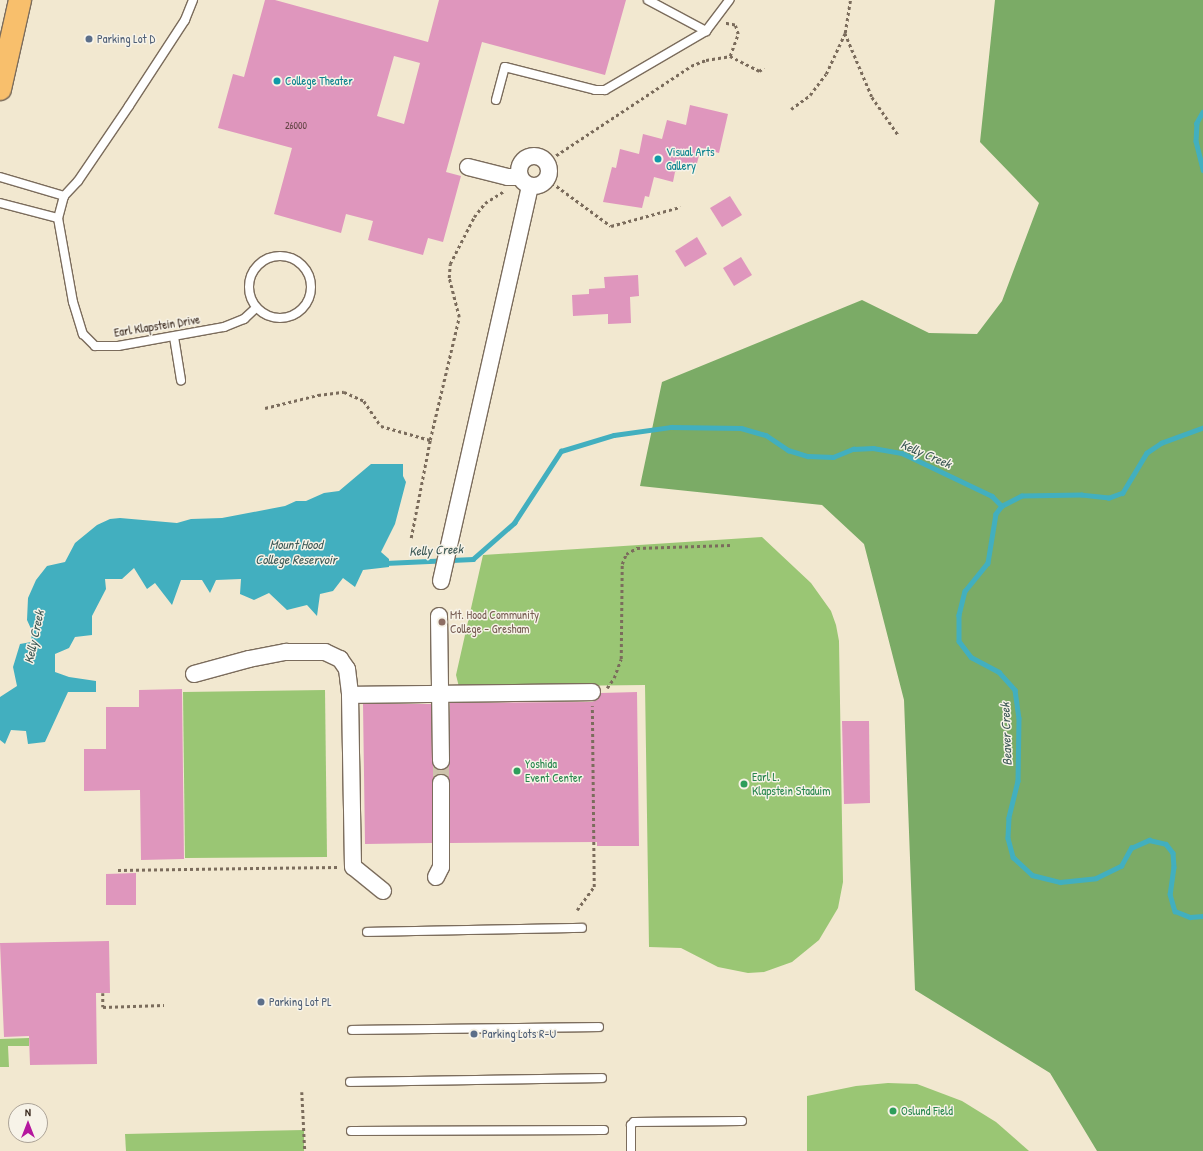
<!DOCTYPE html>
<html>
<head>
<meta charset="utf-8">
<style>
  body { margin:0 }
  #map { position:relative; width:1203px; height:1151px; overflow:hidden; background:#f2e8d0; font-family:"Patrick Hand",sans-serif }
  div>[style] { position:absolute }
  .green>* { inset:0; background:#9ac674 }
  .forest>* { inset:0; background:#7bab66 }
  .water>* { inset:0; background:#42afbf }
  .stream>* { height:4.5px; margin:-2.25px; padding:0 2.25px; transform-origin:2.25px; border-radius:2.25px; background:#42afbf }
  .building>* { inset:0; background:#df96bd }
  .street-tunnel>* { height:16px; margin-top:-8px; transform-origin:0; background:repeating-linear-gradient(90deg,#cdc2ac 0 16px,transparent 0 24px) }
  .path>* { height:2.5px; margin-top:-1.25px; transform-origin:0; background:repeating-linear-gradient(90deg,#7b6c5c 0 3px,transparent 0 6px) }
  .roads { filter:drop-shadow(1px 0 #7b6c5c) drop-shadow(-1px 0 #7b6c5c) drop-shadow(0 1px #7b6c5c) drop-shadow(0 -1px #7b6c5c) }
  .lane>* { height:8px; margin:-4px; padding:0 4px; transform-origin:4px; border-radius:4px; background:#fff }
  .lane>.ring { margin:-4px; padding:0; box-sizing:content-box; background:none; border:8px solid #fff; border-radius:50% }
  .street>* { height:16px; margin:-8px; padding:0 8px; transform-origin:8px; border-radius:8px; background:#fff }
  .street>.ring { margin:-8px; padding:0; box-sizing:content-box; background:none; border:16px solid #fff; border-radius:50% }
  .primary>* { height:22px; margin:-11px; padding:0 11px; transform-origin:11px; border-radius:11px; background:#f8bf6c }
  .dots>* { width:11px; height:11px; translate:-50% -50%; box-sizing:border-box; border:2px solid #f7f3e8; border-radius:50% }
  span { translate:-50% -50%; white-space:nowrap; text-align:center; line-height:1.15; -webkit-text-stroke:3px #f7f3e8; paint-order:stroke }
  .number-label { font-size:10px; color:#644546 }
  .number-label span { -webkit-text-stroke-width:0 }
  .service-label { font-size:12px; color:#4e5e75 }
  .left { translate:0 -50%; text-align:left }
  .culture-label { font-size:12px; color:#0d838f }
  .street-label { font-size:12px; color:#3b2a1e }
  .education-label { font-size:12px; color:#785e54 }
  .leisure-label { font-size:12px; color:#27864d }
  .water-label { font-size:13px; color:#3d5956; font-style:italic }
  .north { position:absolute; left:8px; top:1103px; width:40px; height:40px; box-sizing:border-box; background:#f7f3e8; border:1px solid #aca397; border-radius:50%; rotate:0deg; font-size:11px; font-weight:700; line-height:16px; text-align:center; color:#3b2a1e }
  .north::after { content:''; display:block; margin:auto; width:14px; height:18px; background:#b5179e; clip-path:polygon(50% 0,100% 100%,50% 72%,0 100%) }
</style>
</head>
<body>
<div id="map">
  <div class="green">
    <div style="clip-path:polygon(762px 537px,811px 583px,831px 611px,836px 625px,839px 641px,843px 882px,838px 908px,819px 940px,792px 962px,764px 972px,748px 973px,718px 967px,681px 948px,649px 947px,645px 685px,459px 687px,456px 675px,483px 555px)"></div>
    <div style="clip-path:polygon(325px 690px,327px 857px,185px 858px,183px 692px)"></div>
    <div style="clip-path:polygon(29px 1038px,29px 1046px,8px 1046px,9px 1067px,0 1067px,0 1039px)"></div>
    <div style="clip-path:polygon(888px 1083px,917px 1084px,962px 1101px,996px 1122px,1029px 1151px,807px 1151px,807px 1096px,856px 1086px)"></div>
    <div style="clip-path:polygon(304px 1130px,304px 1151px,126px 1151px,125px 1134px)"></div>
  </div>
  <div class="forest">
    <div style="clip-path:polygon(995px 0,1203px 0,1203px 1151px,1097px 1151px,1050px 1073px,915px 990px,904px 700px,864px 544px,822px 505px,640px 486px,662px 382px,862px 300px,929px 333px,977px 334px,1002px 301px,1039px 203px,980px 142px)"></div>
  </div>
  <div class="water">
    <div style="clip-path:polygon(371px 464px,403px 464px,403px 476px,406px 482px,395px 524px,381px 552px,389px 559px,389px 567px,363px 570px,355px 587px,343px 578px,333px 591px,320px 594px,317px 616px,307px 605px,287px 610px,269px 593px,254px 600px,240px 594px,241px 579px,216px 580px,210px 593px,202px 580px,181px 580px,172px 605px,155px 583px,147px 589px,134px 568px,122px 579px,105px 579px,106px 589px,92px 616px,92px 635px,75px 637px,69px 648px,55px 654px,55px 672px,69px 677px,96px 681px,96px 692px,68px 692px,45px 742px,28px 744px,26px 731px,11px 730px,5px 744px,0 740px,0 697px,17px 686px,13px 667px,20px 644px,31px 642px,32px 631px,27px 620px,28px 598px,36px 580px,47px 566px,65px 562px,75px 543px,97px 525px,110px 519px,120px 518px,177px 523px,191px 519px,222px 518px,285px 506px,296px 501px,306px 501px,324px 493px,339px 491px)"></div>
  </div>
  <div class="stream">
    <div style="left:1203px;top:112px;width:13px;rotate:119deg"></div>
    <div style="left:1197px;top:123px;width:18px;rotate:93deg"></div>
    <div style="left:1196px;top:141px;width:30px;rotate:76deg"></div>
    <div style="left:1203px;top:428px;width:44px;rotate:159.9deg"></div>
    <div style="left:1162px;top:443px;width:18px;rotate:146deg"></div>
    <div style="left:1147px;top:453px;width:47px;rotate:121deg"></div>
    <div style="left:1123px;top:493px;width:15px;rotate:160deg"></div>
    <div style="left:1109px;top:498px;width:27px;rotate:-174deg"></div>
    <div style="left:1082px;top:495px;width:60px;rotate:179deg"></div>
    <div style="left:1022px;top:496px;width:22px;rotate:153deg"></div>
    <div style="left:1002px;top:506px;width:10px;rotate:127deg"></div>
    <div style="left:996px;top:514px;width:50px;rotate:99.3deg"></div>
    <div style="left:988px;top:563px;width:36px;rotate:129deg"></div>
    <div style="left:965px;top:591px;width:25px;rotate:104deg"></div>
    <div style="left:959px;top:615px;width:26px;rotate:90deg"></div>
    <div style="left:959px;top:641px;width:20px;rotate:53deg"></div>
    <div style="left:971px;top:657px;width:32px;rotate:28deg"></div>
    <div style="left:999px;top:672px;width:24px;rotate:48deg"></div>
    <div style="left:1015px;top:690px;width:28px;rotate:82deg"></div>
    <div style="left:1019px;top:718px;width:63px;rotate:90.9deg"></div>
    <div style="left:1018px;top:781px;width:38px;rotate:104deg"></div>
    <div style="left:1009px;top:818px;width:20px;rotate:93deg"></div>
    <div style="left:1008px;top:838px;width:20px;rotate:75deg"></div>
    <div style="left:1013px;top:857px;width:26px;rotate:43deg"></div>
    <div style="left:1032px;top:875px;width:29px;rotate:14deg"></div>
    <div style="left:1060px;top:882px;width:36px;rotate:-6deg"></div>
    <div style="left:1096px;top:878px;width:28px;rotate:-26deg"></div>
    <div style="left:1121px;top:866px;width:21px;rotate:-61deg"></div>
    <div style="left:1131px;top:848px;width:20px;rotate:-24deg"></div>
    <div style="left:1149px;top:840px;width:17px;rotate:13deg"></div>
    <div style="left:1166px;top:844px;width:11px;rotate:52deg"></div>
    <div style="left:1173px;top:853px;width:14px;rotate:86deg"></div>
    <div style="left:1174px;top:867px;width:27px;rotate:98deg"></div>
    <div style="left:1170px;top:894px;width:18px;rotate:74deg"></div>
    <div style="left:1175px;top:911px;width:16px;rotate:22deg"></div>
    <div style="left:1190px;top:917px;width:13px;rotate:-4deg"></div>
    <div style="left:385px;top:563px;width:88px;rotate:-2.6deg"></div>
    <div style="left:473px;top:559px;width:55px;rotate:-41.3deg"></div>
    <div style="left:514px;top:523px;width:86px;rotate:-56.9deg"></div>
    <div style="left:561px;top:451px;width:55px;rotate:-16.8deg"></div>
    <div style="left:614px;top:435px;width:58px;rotate:-8deg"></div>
    <div style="left:671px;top:427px;width:70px;rotate:0.8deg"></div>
    <div style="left:741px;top:428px;width:26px;rotate:16deg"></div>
    <div style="left:766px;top:435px;width:27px;rotate:34deg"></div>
    <div style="left:788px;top:450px;width:21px;rotate:17deg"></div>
    <div style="left:808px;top:456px;width:25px;rotate:2deg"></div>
    <div style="left:833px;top:457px;width:22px;rotate:-22deg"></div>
    <div style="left:853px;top:449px;width:20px;rotate:-3deg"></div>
    <div style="left:873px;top:448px;width:29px;rotate:10deg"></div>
    <div style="left:902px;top:453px;width:100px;rotate:25.5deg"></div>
    <div style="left:992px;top:496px;width:14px;rotate:45deg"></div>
  </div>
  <div class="building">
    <div style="clip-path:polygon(evenodd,265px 0,275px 0,428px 42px,439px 0,626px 0,605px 75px,482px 42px,446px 172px,461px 176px,443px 242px,428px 238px,423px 255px,368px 240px,373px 221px,346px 214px,341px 233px,274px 214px,292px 148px,218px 128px,233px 74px,244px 77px,265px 0,394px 56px,420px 63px,404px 124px,377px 116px,394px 56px)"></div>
    <div style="clip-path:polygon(690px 105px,728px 114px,719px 153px,701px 148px,696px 167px,687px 165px,675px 172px,673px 182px,654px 177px,649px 197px,645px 196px,642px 208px,603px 202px,612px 167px,616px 168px,620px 149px,639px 154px,643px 134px,662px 139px,667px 120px,686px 125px)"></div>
    <div style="clip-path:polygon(730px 196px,742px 215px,722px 227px,710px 208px)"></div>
    <div style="clip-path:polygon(697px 237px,707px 254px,685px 267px,675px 251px)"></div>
    <div style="clip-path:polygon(741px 257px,752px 275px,734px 286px,723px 268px)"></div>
    <div style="clip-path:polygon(638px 275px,639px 296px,630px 297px,631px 323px,608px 324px,608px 314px,573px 316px,572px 295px,589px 294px,589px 289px,605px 288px,604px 277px)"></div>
    <div style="clip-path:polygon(182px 689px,184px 859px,141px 860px,140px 790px,84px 791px,84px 749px,106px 749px,106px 707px,139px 707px,139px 690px)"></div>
    <div style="clip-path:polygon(637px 692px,639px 846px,597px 846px,597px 842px,450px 843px,450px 783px,446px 775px,441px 774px,436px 775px,432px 783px,432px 843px,365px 844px,363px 704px,431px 704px,432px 762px,436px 769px,442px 770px,449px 766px,450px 761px,450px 703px,592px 702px,597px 700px,601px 693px)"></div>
    <div style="clip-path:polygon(842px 721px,869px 721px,870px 803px,844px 804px)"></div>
    <div style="clip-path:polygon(136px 873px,136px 905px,106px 905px,106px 874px)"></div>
    <div style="clip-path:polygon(109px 941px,110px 993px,96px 993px,97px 1064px,30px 1065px,29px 1036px,4px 1037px,0 943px)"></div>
  </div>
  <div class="street-tunnel">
    <div style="left:441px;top:761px;width:22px;rotate:90deg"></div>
  </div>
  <div class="path">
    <div style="left:845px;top:33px;width:69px;rotate:67.1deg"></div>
    <div style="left:872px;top:97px;width:47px;rotate:55.3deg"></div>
    <div style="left:730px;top:56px;width:33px;rotate:27deg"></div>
    <div style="left:759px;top:71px;width:6px;rotate:-31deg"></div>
    <div style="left:791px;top:109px;width:24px;rotate:-36deg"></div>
    <div style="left:810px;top:95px;width:26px;rotate:-53deg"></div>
    <div style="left:826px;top:74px;width:45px;rotate:-65.1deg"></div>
    <div style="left:845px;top:33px;width:33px;rotate:-81deg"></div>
    <div style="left:546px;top:162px;width:174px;rotate:-33.5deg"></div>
    <div style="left:691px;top:66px;width:16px;rotate:-22deg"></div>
    <div style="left:706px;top:60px;width:24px;rotate:-9deg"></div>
    <div style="left:730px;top:56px;width:23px;rotate:-70deg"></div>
    <div style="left:738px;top:34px;width:9px;rotate:-108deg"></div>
    <div style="left:735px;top:25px;width:11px;rotate:-170deg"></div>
    <div style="left:547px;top:179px;width:79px;rotate:36.3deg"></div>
    <div style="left:611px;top:226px;width:72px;rotate:-15.4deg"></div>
    <div style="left:265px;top:408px;width:55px;rotate:-13.8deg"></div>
    <div style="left:318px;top:395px;width:26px;rotate:-7deg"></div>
    <div style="left:344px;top:392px;width:22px;rotate:24deg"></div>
    <div style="left:364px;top:401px;width:30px;rotate:56deg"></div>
    <div style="left:381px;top:426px;width:51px;rotate:15.9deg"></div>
    <div style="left:411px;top:538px;width:100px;rotate:-79deg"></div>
    <div style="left:430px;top:440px;width:126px;rotate:-76.7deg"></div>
    <div style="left:459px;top:317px;width:40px;rotate:-104.4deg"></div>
    <div style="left:449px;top:278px;width:14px;rotate:-86deg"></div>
    <div style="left:450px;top:264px;width:53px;rotate:-62.9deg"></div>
    <div style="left:474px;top:217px;width:18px;rotate:-52deg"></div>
    <div style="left:485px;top:203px;width:22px;rotate:-32deg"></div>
    <div style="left:607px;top:688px;width:12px;rotate:-55deg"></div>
    <div style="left:614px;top:678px;width:20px;rotate:-70deg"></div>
    <div style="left:621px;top:659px;width:95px;rotate:-89.4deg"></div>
    <div style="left:622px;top:564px;width:11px;rotate:-68deg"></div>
    <div style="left:626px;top:554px;width:13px;rotate:-29deg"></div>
    <div style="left:637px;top:548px;width:93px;rotate:-1.8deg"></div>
    <div style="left:118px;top:870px;width:221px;rotate:-0.8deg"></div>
    <div style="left:577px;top:910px;width:29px;rotate:-54deg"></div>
    <div style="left:594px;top:887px;width:181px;rotate:-90.6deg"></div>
    <div style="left:103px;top:993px;width:14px;rotate:90deg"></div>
    <div style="left:103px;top:1007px;width:61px;rotate:-1.9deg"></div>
    <div style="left:302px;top:1092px;width:59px;rotate:87.1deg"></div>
  </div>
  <div class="roads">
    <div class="lane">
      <div style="left:193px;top:0;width:22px;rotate:112deg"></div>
      <div style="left:185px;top:20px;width:103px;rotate:123.1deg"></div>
      <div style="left:129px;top:106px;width:91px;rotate:124.2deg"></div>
      <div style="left:78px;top:181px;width:21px;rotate:133deg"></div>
      <div style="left:64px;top:196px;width:23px;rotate:105deg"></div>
      <div style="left:58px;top:218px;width:85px;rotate:79.9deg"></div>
      <div style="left:73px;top:302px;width:34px;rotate:73deg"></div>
      <div style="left:83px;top:334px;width:17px;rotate:45deg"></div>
      <div style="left:95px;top:346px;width:23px"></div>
      <div style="left:118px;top:346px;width:108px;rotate:-10.2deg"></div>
      <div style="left:224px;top:327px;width:22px;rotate:-22deg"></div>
      <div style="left:244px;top:319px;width:16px;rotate:-43deg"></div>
      <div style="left:648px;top:0;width:66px;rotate:28.1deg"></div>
      <div style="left:496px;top:100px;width:34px;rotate:-75deg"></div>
      <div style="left:505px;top:67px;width:93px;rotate:14.3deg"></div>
      <div style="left:595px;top:90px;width:10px"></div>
      <div style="left:605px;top:90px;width:117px;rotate:-30.3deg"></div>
      <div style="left:706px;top:31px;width:39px;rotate:-53deg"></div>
      <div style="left:0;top:177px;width:67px;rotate:16.5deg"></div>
      <div style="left:0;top:203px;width:60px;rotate:14.5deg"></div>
      <div class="ring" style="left:249px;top:256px;width:54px;height:54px"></div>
      <div style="left:174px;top:337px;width:44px;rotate:80.8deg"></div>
      <div style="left:367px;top:932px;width:215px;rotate:-1.1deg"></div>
      <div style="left:352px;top:1030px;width:247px;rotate:-0.7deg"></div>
      <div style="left:350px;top:1082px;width:252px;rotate:-0.9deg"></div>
      <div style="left:351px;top:1131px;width:253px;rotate:-0.2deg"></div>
      <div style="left:631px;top:1151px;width:26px;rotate:-90deg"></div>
      <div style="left:631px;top:1125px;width:4px;rotate:-45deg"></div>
      <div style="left:634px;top:1122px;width:108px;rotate:-0.5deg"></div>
    </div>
    <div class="street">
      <div class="ring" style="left:519px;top:156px;width:14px;height:14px"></div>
      <div style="left:468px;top:167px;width:41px;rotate:14deg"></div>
      <div style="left:508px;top:177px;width:12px"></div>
      <div style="left:441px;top:581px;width:405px;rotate:-77.3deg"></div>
      <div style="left:439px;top:616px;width:145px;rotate:89.2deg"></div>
      <div style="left:194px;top:674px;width:57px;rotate:-15.3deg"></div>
      <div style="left:249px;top:659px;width:38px;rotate:-11deg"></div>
      <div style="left:286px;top:652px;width:39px"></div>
      <div style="left:325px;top:652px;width:17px;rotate:25deg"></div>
      <div style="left:340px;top:659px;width:12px;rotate:55deg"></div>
      <div style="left:347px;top:669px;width:26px;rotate:83deg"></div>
      <div style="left:436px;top:877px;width:11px;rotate:-63deg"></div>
      <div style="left:441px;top:867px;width:84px;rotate:-90deg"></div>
      <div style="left:383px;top:891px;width:38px;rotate:-141deg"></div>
      <div style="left:353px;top:867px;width:172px;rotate:-91deg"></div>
      <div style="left:350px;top:695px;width:242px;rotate:-0.7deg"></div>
    </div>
    <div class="primary">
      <div style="left:0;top:89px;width:91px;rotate:-77.3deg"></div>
    </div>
  </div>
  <div class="dots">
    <div style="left:89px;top:39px;background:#5c6f8a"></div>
    <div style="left:277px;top:81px;background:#0f9aa8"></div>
    <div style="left:658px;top:159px;background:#0f9aa8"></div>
    <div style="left:442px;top:622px;background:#8d6e63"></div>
    <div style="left:517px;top:771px;background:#2e9e5b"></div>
    <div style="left:744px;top:784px;background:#2e9e5b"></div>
    <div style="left:261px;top:1002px;background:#5c6f8a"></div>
    <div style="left:474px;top:1034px;background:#5c6f8a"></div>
    <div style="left:893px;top:1111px;background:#2e9e5b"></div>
  </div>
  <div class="number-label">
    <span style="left:296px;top:126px">26000</span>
  </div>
  <div class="service-label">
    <span class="left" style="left:97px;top:39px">Parking Lot D</span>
    <span class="left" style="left:269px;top:1002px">Parking Lot PL</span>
    <span class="left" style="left:482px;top:1034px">Parking Lots R-U</span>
  </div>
  <div class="culture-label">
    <span class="left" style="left:285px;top:81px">College Theater</span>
    <span class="left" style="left:666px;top:159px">Visual Arts<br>Gallery</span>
  </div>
  <div class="street-label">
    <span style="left:157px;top:326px;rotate:-9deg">Earl Klapstein Drive</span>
  </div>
  <div class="education-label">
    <span class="left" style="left:450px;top:622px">Mt. Hood Community<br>College - Gresham</span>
  </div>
  <div class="leisure-label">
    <span class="left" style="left:525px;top:771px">Yoshida<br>Event Center</span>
    <span class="left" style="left:752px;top:784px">Earl L.<br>Klapstein Staduim</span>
    <span class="left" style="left:901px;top:1111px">Oslund Field</span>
  </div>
  <div class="water-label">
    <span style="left:926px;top:454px;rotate:23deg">Kelly Creek</span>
    <span style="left:296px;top:552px">Mount Hood<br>College Reservoir</span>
    <span style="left:436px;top:550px;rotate:-3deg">Kelly Creek</span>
    <span style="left:34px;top:637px;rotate:-78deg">Kelly Creek</span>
    <span style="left:1006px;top:734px;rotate:-92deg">Beaver Creek</span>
  </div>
  <div class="north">N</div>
</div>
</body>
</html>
